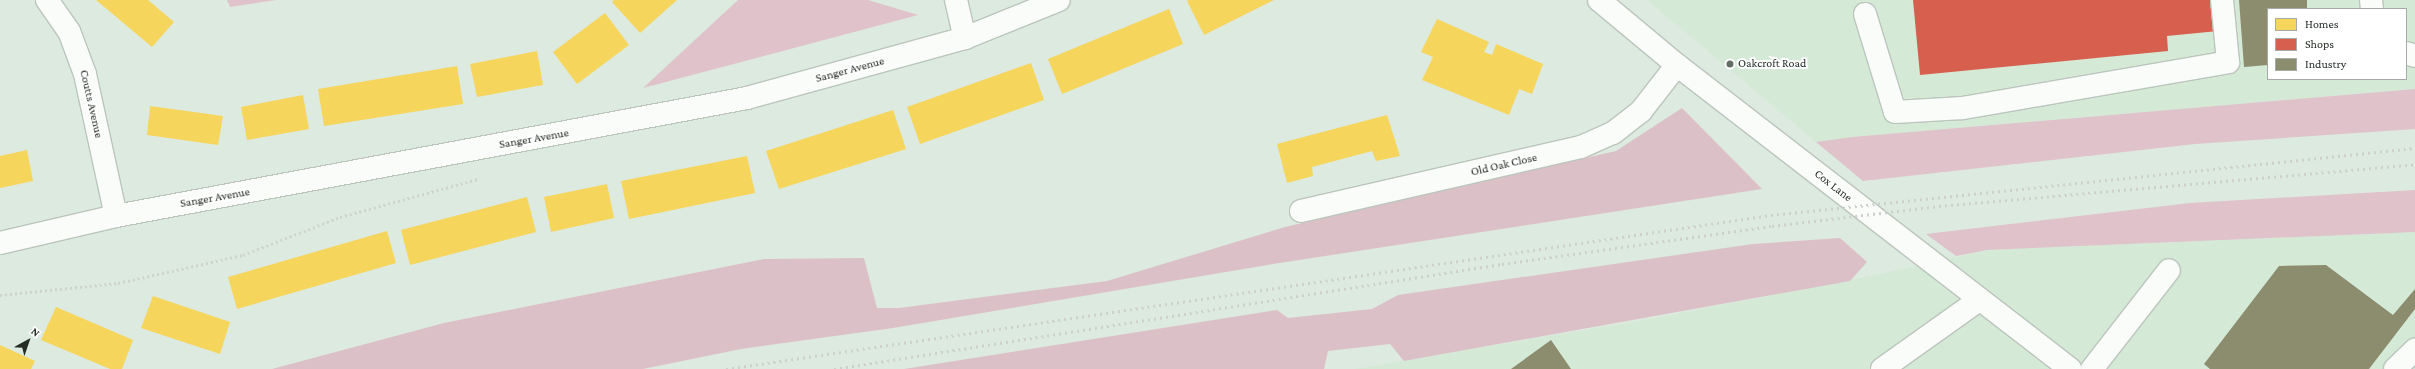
<!DOCTYPE html>
<html>
<head>
<meta charset="utf-8">
<style>
  body { margin:0 }
  #map { position:relative; width:2415px; height:369px; overflow:hidden; background:#ddeadf; font-family:"Crimson Pro",serif }
  div>[style] { position:absolute }
  .built>* { inset:0; background:#d4ead7 }
  .green>* { inset:0; background:#dfc2ca }
  .forest>* { inset:0; background:#dcc0c7 }
  .homes>* { inset:0; background:#f6d55c }
  .shops>* { inset:0; background:#d6604d }
  .industry>* { inset:0; background:#8c8c6e }
  .path>* { height:2.5px; margin-top:-1.25px; transform-origin:0; background:repeating-linear-gradient(90deg,#cfd3d0 0 2px,transparent 0 5px) }
  .roads { filter:drop-shadow(1px 0 #bbc5bc) drop-shadow(-1px 0 #bbc5bc) drop-shadow(0 1px #bbc5bc) drop-shadow(0 -1px #bbc5bc) }
  .minor>* { height:22px; margin:-11px; padding:0 11px; transform-origin:11px; border-radius:11px; background:#fafcfa }
  .rail>* { height:3px; margin-top:-1.5px; transform-origin:0; background:repeating-linear-gradient(90deg,#cdd0cd 0 2px,transparent 0 6px) }
  .dots>* { width:11px; height:11px; translate:-50% -50%; box-sizing:border-box; border:2px solid #fff; border-radius:50% }
  span { translate:-50% -50%; white-space:nowrap; text-align:center; line-height:1.15; -webkit-text-stroke:4px #fff; paint-order:stroke }
  .poi-label { font-size:12px; color:#242c25 }
  .left { translate:0 -50%; text-align:left }
  .street-label { font-size:12px; color:#242c25 }
  .legend { position:absolute; left:2267px; top:8px; width:140px; height:72px; box-sizing:border-box; background:#fff; border:1px solid #a7aba8; margin:0; padding:5px 7px; list-style:none; font-size:12px; color:#242c25 }
  .legend li { display:flex; align-items:center; gap:8px; height:20px }
  .legend b { width:20px; border:1px solid #a7aba8 }
  .north { position:absolute; left:8px; top:321px; width:40px; height:40px; -webkit-text-stroke:3px #fff; paint-order:stroke; rotate:40deg; font-size:11px; font-weight:700; line-height:16px; text-align:center; color:#242c25 }
  .north::after { content:''; display:block; margin:auto; width:14px; height:18px; background:#242c25; clip-path:polygon(50% 0,100% 100%,50% 72%,0 100%) }
</style>
</head>
<body>
<div id="map">
  <div class="built">
    <div style="clip-path:polygon(evenodd,1647px 0,2415px 0,2415px 89px,1852px 137px,1816px 142px,1647px 0,2268px 9px,2406px 9px,2406px 79px,2268px 79px,2268px 9px)"></div>
    <div style="clip-path:polygon(2415px 232px,2415px 369px,1355px 369px,1655px 318px,1871px 276px,1987px 250px)"></div>
  </div>
  <div class="green">
    <div style="clip-path:polygon(227px 0,276px 0,230px 7px)"></div>
    <div style="clip-path:polygon(738px 0,868px 0,918px 15px,643px 88px)"></div>
    <div style="clip-path:polygon(2415px 89px,2415px 129px,2195px 144px,1863px 181px,1816px 142px,1852px 137px)"></div>
    <div style="clip-path:polygon(2415px 190px,2415px 232px,1987px 250px,1956px 256px,1926px 234px,2190px 203px)"></div>
  </div>
  <div class="forest">
    <div style="clip-path:polygon(1682px 108px,1762px 189px,1273px 264px,893px 328px,741px 349px,643px 369px,272px 369px,444px 323px,764px 259px,864px 258px,877px 308px,899px 308px,1107px 281px,1285px 227px,1616px 151px)"></div>
    <div style="clip-path:polygon(1840px 238px,1867px 262px,1850px 281px,1404px 361px,1390px 344px,1328px 351px,1324px 369px,904px 369px,1277px 310px,1288px 318px,1372px 309px,1398px 295px,1753px 244px)"></div>
  </div>
  <div class="homes">
    <div style="clip-path:polygon(96px 0,148px 0,174px 22px,152px 47px)"></div>
    <div style="clip-path:polygon(614px 0,677px 0,640px 33px,612px 2px)"></div>
    <div style="clip-path:polygon(1274px 0,1204px 35px,1187px 1px,1189px 0)"></div>
    <div style="clip-path:polygon(1169px 9px,1183px 44px,1062px 94px,1048px 59px)"></div>
    <div style="clip-path:polygon(605px 13px,629px 45px,577px 84px,553px 52px)"></div>
    <div style="clip-path:polygon(1437px 19px,1489px 42px,1484px 52px,1492px 55px,1496px 44px,1543px 64px,1532px 94px,1519px 89px,1509px 115px,1422px 80px,1433px 57px,1421px 52px)"></div>
    <div style="clip-path:polygon(537px 51px,543px 85px,477px 97px,470px 64px)"></div>
    <div style="clip-path:polygon(1031px 63px,1044px 100px,920px 144px,907px 107px)"></div>
    <div style="clip-path:polygon(457px 66px,463px 104px,324px 126px,318px 89px)"></div>
    <div style="clip-path:polygon(303px 95px,309px 129px,247px 140px,241px 107px)"></div>
    <div style="clip-path:polygon(150px 106px,223px 116px,218px 145px,147px 135px)"></div>
    <div style="clip-path:polygon(893px 110px,906px 149px,779px 189px,766px 151px)"></div>
    <div style="clip-path:polygon(1387px 115px,1400px 156px,1376px 161px,1372px 151px,1312px 167px,1313px 176px,1287px 183px,1277px 144px)"></div>
    <div style="clip-path:polygon(27px 150px,33px 181px,0 188px,0 156px)"></div>
    <div style="clip-path:polygon(747px 156px,755px 193px,629px 219px,621px 181px)"></div>
    <div style="clip-path:polygon(607px 184px,614px 218px,551px 232px,544px 197px)"></div>
    <div style="clip-path:polygon(527px 197px,536px 232px,410px 265px,401px 230px)"></div>
    <div style="clip-path:polygon(387px 231px,396px 263px,237px 309px,228px 277px)"></div>
    <div style="clip-path:polygon(153px 296px,230px 322px,220px 354px,141px 328px)"></div>
    <div style="clip-path:polygon(56px 307px,133px 340px,122px 369px,110px 369px,41px 340px)"></div>
    <div style="clip-path:polygon(0 345px,35px 361px,31px 369px,0 369px)"></div>
  </div>
  <div class="shops">
    <div style="clip-path:polygon(1913px 0,2215px 0,2218px 31px,2167px 36px,2168px 51px,1920px 75px)"></div>
  </div>
  <div class="industry">
    <div style="clip-path:polygon(2239px 0,2307px 0,2307px 9px,2268px 9px,2268px 65px,2244px 67px)"></div>
    <div style="clip-path:polygon(2326px 265px,2393px 315px,2415px 289px,2415px 309px,2369px 369px,2210px 369px,2204px 364px,2279px 266px)"></div>
    <div style="clip-path:polygon(1551px 340px,1571px 369px,1511px 369px)"></div>
  </div>
  <div class="path">
    <div style="left:0;top:295px;width:119px;rotate:-5.8deg"></div>
    <div style="left:118px;top:283px;width:128px;rotate:-12.6deg"></div>
    <div style="left:243px;top:255px;width:104px;rotate:-21.4deg"></div>
    <div style="left:340px;top:217px;width:143px;rotate:-15.4deg"></div>
  </div>
  <div class="roads">
    <div class="minor">
      <div style="left:47px;top:0;width:38px;rotate:55deg"></div>
      <div style="left:69px;top:31px;width:46px;rotate:69.6deg"></div>
      <div style="left:85px;top:74px;width:145px;rotate:77.7deg"></div>
      <div style="left:956px;top:0;width:39px;rotate:77deg"></div>
      <div style="left:1599px;top:0;width:102px;rotate:39.8deg"></div>
      <div style="left:1677px;top:65px;width:497px;rotate:37.7deg"></div>
      <div style="left:2371px;top:0;width:9px;rotate:84deg"></div>
      <div style="left:1865px;top:14px;width:102px;rotate:73deg"></div>
      <div style="left:1895px;top:112px;width:68px;rotate:-3.4deg"></div>
      <div style="left:1963px;top:108px;width:269px;rotate:-9.8deg"></div>
      <div style="left:2228px;top:62px;width:62px;rotate:-95.5deg"></div>
      <div style="left:2406px;top:53px;width:9px;rotate:18deg"></div>
      <div style="left:1301px;top:211px;width:287px;rotate:-12.9deg"></div>
      <div style="left:1581px;top:147px;width:35px;rotate:-24deg"></div>
      <div style="left:1613px;top:133px;width:36px;rotate:-38deg"></div>
      <div style="left:1641px;top:111px;width:58px;rotate:-52deg"></div>
      <div style="left:0;top:243px;width:119px;rotate:-13.1deg"></div>
      <div style="left:116px;top:216px;width:642px;rotate:-10.59deg"></div>
      <div style="left:747px;top:98px;width:226px;rotate:-15.4deg"></div>
      <div style="left:965px;top:38px;width:101px;rotate:-22deg"></div>
      <div style="left:1882px;top:369px;width:119px;rotate:-35.4deg"></div>
      <div style="left:2092px;top:369px;width:125px;rotate:-52.1deg"></div>
      <div style="left:2395px;top:369px;width:28px;rotate:-44deg"></div>
    </div>
  </div>
  <div class="rail">
    <div style="left:726px;top:369px;width:1056px;rotate:-8.38deg"></div>
    <div style="left:1771px;top:215px;width:647px;rotate:-5.94deg"></div>
    <div style="left:834px;top:369px;width:676px;rotate:-8.93deg"></div>
    <div style="left:1502px;top:264px;width:273px;rotate:-8deg"></div>
    <div style="left:1772px;top:226px;width:168px;rotate:-6.8deg"></div>
    <div style="left:1939px;top:206px;width:478px;rotate:-5deg"></div>
  </div>
  <div class="dots">
    <div style="left:1730px;top:64px;background:#656e66"></div>
  </div>
  <div class="poi-label">
    <span class="left" style="left:1738px;top:64px">Oakcroft Road</span>
  </div>
  <div class="street-label">
    <span style="left:850px;top:70px;rotate:-15deg">Sanger Avenue</span>
    <span style="left:91px;top:104px;rotate:77deg">Coutts Avenue</span>
    <span style="left:534px;top:139px;rotate:-10deg">Sanger Avenue</span>
    <span style="left:1504px;top:165px;rotate:-13deg">Old Oak Close</span>
    <span style="left:1833px;top:186px;rotate:38deg">Cox Lane</span>
    <span style="left:215px;top:198px;rotate:-10deg">Sanger Avenue</span>
  </div>
  <ul class="legend">
  <li><b style="height:11px;background:#f6d55c"></b>Homes</li>
  <li><b style="height:11px;background:#d6604d"></b>Shops</li>
  <li><b style="height:11px;background:#8c8c6e"></b>Industry</li>
  </ul>
  <div class="north">N</div>
</div>
</body>
</html>
